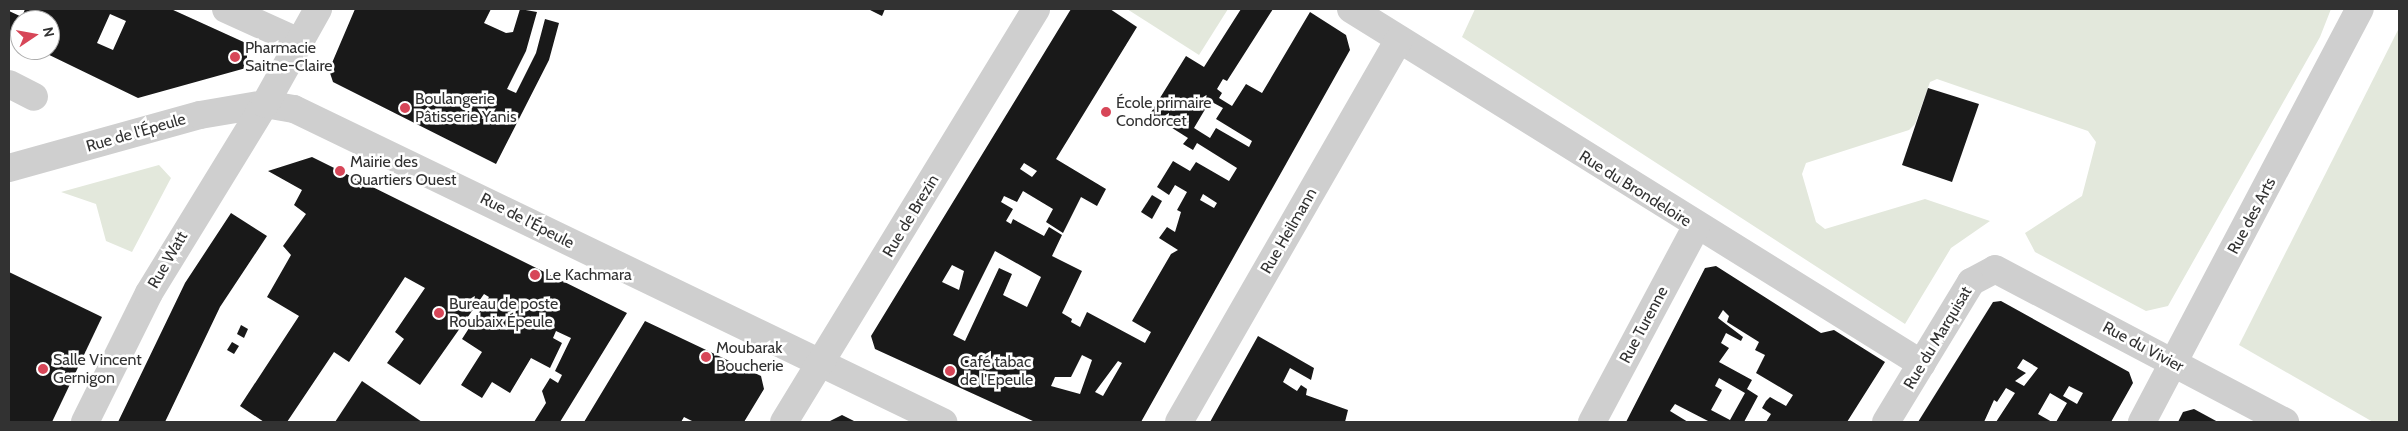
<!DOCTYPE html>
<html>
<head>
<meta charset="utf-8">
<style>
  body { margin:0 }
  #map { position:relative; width:2408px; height:431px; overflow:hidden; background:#fff; font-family:Cabin,sans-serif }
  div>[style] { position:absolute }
  .green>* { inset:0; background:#e3e8dc }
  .building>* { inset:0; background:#191919 }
  .minor>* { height:28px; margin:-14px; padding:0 14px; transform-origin:14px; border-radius:14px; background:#cfcfcf }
  .dots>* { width:14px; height:14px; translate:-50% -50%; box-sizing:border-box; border:2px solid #fff; border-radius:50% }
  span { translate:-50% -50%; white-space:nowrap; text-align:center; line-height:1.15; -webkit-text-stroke:5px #fff; paint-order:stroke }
  .poi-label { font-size:16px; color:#323232 }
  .left { translate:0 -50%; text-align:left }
  .street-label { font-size:16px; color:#323232 }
  .frame { position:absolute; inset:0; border:10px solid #323232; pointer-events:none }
  .north { position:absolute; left:10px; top:10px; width:50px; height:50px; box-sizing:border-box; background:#fff; border:1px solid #adadad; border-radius:50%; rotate:78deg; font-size:14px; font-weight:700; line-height:20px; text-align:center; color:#323232 }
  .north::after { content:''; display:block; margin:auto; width:18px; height:22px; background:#d74658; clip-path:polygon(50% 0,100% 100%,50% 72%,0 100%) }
</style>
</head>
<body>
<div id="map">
  <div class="green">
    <div style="clip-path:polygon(1127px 9px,1228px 9px,1199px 55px)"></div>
    <div style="clip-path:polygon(1475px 9px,2331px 9px,2320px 37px,2168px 306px,2146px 311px,2035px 252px,2025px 233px,2082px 196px,2096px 142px,2088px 131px,1937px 79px,1930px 82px,1915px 124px,1909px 130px,1806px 163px,1802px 174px,1816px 222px,1825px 229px,1925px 199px,1990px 221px,1951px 248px,1905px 324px,1462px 37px)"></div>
    <div style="clip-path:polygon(2399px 28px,2399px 422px,2373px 422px,2239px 345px)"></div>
    <div style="clip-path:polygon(159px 165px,171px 178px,132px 252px,106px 241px,96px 204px,61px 192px)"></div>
  </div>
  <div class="building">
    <div style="clip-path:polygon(evenodd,25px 9px,171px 9px,248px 44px,246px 68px,138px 98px,39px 50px,50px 50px,50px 20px,20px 20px,20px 41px,9px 35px,9px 11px,22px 17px,25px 9px,110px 14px,126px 21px,113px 50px,97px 43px,110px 14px)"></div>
    <div style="clip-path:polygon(355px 9px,491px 9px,484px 23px,506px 33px,513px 32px,520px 9px,537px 12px,526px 51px,507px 89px,516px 93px,536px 53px,545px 19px,559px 23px,549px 60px,496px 164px,333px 82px,329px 70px)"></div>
    <div style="clip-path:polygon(868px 9px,885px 9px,882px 16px)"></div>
    <div style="clip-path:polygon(evenodd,1071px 9px,1110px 9px,1137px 27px,1056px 159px,1106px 189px,1097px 206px,1081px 197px,1063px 233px,1046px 222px,1053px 209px,1023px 191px,1017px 202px,1004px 196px,1001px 202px,1013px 209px,1006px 221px,1011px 224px,1013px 219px,1044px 236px,1049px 227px,1062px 235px,1052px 256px,1082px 271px,1062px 313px,1072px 319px,1071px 322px,1080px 327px,1087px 312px,1145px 343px,1151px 332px,1132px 321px,1171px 254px,1178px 250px,1159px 238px,1167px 227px,1175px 232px,1181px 212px,1177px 210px,1187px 192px,1175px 185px,1169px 195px,1157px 187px,1173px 161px,1190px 171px,1196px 162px,1229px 181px,1237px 168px,1197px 143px,1193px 150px,1183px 144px,1188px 138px,1150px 114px,1186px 56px,1204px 67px,1241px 9px,1273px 9px,1227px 81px,1223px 79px,1217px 89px,1222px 93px,1219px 98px,1232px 106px,1246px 84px,1262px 93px,1310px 12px,1346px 35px,1350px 50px,1141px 422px,1035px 422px,875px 349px,871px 336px,1071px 9px,1210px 101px,1223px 108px,1216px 119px,1252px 141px,1249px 147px,1216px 128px,1210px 138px,1194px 128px,1210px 101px,1071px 9px,1024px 163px,1037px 171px,1032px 177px,1020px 169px,1024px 163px,1071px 9px,1203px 194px,1217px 203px,1214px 208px,1200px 200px,1203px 194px,1071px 9px,995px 251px,1041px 277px,1027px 307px,1003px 295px,1012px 274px,999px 268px,965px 341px,953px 335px,995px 251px,1071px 9px,952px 265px,964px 271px,959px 290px,942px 282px,952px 265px,1071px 9px,1082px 355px,1092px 360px,1080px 394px,1051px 386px,1055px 377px,1071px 377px,1082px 355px,1071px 9px,1118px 361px,1122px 363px,1103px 396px,1095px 392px,1118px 361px)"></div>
    <div style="clip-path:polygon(1928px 88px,1979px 104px,1952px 182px,1902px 165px)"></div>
    <div style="clip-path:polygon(312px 157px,627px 313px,560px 422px,534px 422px,546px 403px,542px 391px,550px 378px,558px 383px,562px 375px,555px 371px,571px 338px,556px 331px,553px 338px,562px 343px,550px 368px,531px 358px,510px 393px,492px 382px,482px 398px,461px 385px,482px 352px,462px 339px,489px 297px,484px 294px,420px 385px,387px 363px,404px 339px,395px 332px,425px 288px,405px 277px,349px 362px,334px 352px,287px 422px,264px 422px,240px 406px,299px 316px,267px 297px,291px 255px,283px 246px,306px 214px,294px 205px,302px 190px,268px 171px)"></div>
    <div style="clip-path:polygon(1152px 195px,1162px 201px,1152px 219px,1141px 212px)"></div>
    <div style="clip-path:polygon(231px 213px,267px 236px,220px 307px,165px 422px,118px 422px,185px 283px)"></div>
    <div style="clip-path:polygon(evenodd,1716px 266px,1821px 333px,1834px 330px,1885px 362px,1847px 422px,1766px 422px,1771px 414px,1762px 408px,1766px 401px,1770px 397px,1786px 406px,1793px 395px,1756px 373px,1765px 355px,1755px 350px,1759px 342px,1727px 322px,1729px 316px,1723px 310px,1718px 318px,1743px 337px,1741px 341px,1726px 333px,1721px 343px,1729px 348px,1719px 362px,1752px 380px,1747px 389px,1758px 396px,1744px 422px,1710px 422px,1675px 404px,1670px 411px,1688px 422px,1626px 422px,1705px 268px,1716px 266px,1719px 378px,1745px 393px,1730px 420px,1711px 410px,1722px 390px,1715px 386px,1719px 378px)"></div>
    <div style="clip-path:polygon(9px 272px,102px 317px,52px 422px,9px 422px)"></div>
    <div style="clip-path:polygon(evenodd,2001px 301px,2129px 372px,2133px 383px,2111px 422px,2056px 422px,2067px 403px,2050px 393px,2038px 414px,2052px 422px,1996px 422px,2015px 393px,2006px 388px,1997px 402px,1994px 400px,1984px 422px,1918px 422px,1993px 302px,2001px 301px,2023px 359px,2038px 368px,2024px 386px,2015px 381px,2026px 373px,2017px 368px,2023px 359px,2001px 301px,2069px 386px,2083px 393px,2077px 404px,2063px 396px,2069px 386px)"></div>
    <div style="clip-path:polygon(645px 321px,761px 376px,764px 389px,744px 422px,694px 422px,684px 417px,681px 422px,584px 422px)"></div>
    <div style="clip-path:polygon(241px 325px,248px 329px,244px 338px,237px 334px)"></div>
    <div style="clip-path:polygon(1258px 336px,1314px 368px,1311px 380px,1290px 368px,1283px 382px,1297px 391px,1301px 385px,1307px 389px,1306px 395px,1348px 410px,1345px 422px,1210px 422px)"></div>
    <div style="clip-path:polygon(232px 342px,239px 346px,234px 354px,227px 350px)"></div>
    <div style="clip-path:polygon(362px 381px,422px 422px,335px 422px)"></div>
    <div style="clip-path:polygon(2194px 409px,2218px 422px,2178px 422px,2183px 412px)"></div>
    <div style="clip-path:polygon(842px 415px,856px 422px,828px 422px)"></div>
  </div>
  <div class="minor">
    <div style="left:226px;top:9px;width:82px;rotate:24.4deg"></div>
    <div style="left:1351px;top:9px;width:672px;rotate:31.87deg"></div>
    <div style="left:9px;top:84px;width:28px;rotate:27deg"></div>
    <div style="left:9px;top:168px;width:198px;rotate:-15.5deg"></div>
    <div style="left:200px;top:115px;width:66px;rotate:-9.6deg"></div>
    <div style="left:265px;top:104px;width:29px;rotate:10deg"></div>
    <div style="left:294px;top:109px;width:721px;rotate:25.75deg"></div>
    <div style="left:85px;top:422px;width:144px;rotate:-63.6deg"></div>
    <div style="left:149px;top:293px;width:222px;rotate:-58.5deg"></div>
    <div style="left:265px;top:104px;width:109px;rotate:-60.8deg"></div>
    <div style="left:784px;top:422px;width:484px;rotate:-58.6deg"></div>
    <div style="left:1179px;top:422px;width:441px;rotate:-60.1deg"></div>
    <div style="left:1592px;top:422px;width:221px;rotate:-61.9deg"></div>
    <div style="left:1886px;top:422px;width:164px;rotate:-58.7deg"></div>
    <div style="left:1971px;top:282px;width:27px;rotate:-28deg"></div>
    <div style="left:1995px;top:269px;width:328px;rotate:27.8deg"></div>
    <div style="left:2142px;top:422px;width:467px;rotate:-62.2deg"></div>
  </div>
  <div class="dots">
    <div style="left:235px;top:57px;background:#d74658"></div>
    <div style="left:405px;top:108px;background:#d74658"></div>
    <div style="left:1106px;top:112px;background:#d74658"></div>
    <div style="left:340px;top:171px;background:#d74658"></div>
    <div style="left:535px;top:275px;background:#d74658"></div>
    <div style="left:439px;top:313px;background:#d74658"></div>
    <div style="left:706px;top:357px;background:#d74658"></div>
    <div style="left:43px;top:369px;background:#d74658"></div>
    <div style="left:950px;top:371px;background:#d74658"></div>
  </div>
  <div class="poi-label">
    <span class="left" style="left:245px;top:57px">Pharmacie<br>Saitne-Claire</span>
    <span class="left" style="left:415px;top:108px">Boulangerie<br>Pâtisserie Yanis</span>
    <span class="left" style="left:1116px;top:112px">École primaire<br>Condorcet</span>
    <span class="left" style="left:350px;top:171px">Mairie des<br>Quartiers Ouest</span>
    <span class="left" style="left:545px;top:275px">Le Kachmara</span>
    <span class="left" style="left:449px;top:313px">Bureau de poste<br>Roubaix Épeule</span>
    <span class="left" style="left:716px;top:357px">Moubarak<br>Boucherie</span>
    <span class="left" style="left:53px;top:369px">Salle Vincent<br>Gernigon</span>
    <span class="left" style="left:960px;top:371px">Café tabac<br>de l'Epeule</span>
  </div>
  <div class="street-label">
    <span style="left:136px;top:133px;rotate:-16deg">Rue de l'Épeule</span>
    <span style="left:1635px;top:189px;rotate:32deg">Rue du Brondeloire</span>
    <span style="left:911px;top:216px;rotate:-59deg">Rue de Brezin</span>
    <span style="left:2252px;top:216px;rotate:-62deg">Rue des Arts</span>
    <span style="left:527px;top:221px;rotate:27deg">Rue de l'Épeule</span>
    <span style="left:1289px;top:231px;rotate:-60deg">Rue Heilmann</span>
    <span style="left:168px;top:260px;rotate:-60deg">Rue Watt</span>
    <span style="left:1644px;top:325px;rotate:-62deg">Rue Turenne</span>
    <span style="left:1938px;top:338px;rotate:-59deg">Rue du Marquisat</span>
    <span style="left:2143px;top:347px;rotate:28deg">Rue du Vivier</span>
  </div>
  <div class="frame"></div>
  <div class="north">N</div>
</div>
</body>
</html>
